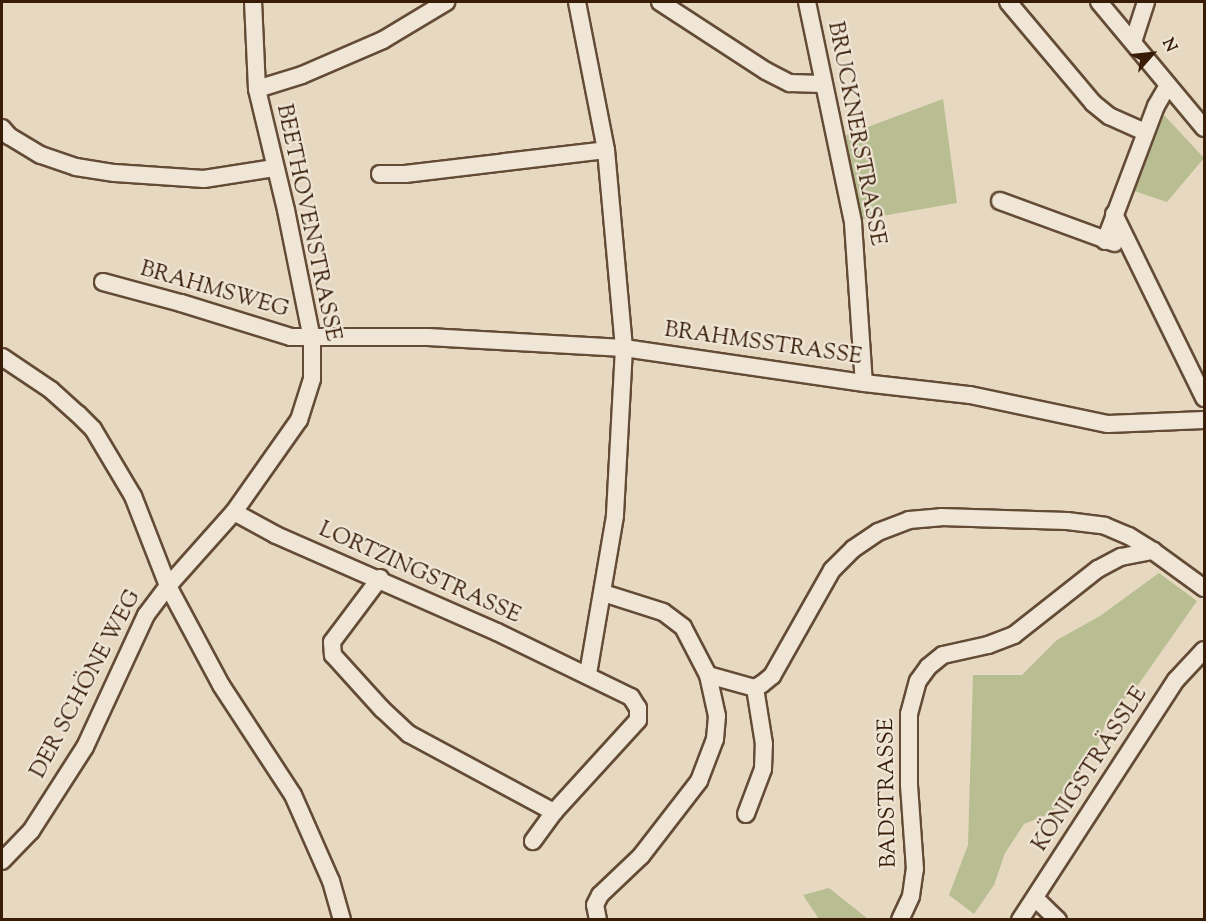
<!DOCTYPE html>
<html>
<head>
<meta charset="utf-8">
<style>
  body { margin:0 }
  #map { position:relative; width:1206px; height:921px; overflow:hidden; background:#e7d8c1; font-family:"Sorts Mill Goudy",serif }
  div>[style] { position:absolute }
  .green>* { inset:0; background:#b8be91 }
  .roads { filter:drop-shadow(2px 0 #644b35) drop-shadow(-2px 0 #644b35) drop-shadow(0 2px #644b35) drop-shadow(0 -2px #644b35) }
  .minor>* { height:16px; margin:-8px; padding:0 8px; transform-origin:8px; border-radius:8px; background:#efe6d7 }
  span { translate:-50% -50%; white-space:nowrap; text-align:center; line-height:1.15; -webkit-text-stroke:4.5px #efe6d7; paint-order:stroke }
  .street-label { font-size:22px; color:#391c06 }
  .frame { position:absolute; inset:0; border:3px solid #391c06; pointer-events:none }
  .north { position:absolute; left:1122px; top:24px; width:60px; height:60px; -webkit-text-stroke:4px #efe6d7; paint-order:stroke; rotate:63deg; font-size:16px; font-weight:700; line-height:24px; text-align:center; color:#391c06 }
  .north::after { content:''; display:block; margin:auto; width:21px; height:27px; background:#391c06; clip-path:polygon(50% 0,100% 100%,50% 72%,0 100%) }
</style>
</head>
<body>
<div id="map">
  <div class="green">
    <div style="clip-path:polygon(943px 99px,957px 203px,859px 220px,846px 135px)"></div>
    <div style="clip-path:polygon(1164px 115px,1204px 158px,1167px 202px,1134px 191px)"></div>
    <div style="clip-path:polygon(1159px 573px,1197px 601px,1138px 685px,1108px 716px,1097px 748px,1052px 813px,1024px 824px,1005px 853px,994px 885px,974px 914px,949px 895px,968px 845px,973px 675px,1022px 675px,1057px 640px,1100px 616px)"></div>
    <div style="clip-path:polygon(829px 888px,868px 919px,819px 919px,803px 895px)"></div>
  </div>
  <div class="roads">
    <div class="minor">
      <div style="left:577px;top:2px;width:151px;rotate:78.9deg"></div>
      <div style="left:606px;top:150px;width:199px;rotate:84.8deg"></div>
      <div style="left:624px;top:348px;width:168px;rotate:93.1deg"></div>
      <div style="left:615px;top:516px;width:160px;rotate:99.7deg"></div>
      <div style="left:660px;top:2px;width:126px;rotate:33.1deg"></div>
      <div style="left:766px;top:71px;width:27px;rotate:27deg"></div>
      <div style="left:790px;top:83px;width:32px;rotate:2deg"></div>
      <div style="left:807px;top:2px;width:226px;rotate:78.2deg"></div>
      <div style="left:853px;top:223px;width:160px;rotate:86.1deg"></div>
      <div style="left:1008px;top:2px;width:132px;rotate:49.9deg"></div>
      <div style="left:1093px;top:103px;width:21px;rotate:39deg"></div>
      <div style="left:1109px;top:116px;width:39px;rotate:24deg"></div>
      <div style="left:1099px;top:2px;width:164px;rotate:50.2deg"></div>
      <div style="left:1133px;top:42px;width:42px;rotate:-72deg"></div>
      <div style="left:257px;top:89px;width:47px;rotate:-17.3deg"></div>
      <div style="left:302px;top:75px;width:88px;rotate:-23.4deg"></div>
      <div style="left:383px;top:40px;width:74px;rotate:-31.1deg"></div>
      <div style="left:2px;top:128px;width:11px;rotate:49deg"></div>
      <div style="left:9px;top:136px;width:37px;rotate:31deg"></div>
      <div style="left:41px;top:155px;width:37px;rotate:19deg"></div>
      <div style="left:76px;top:167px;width:39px;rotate:9deg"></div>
      <div style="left:115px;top:173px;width:89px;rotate:3.9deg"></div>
      <div style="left:204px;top:179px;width:71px;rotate:-8.9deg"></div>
      <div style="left:380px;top:174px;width:25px"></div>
      <div style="left:405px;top:174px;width:202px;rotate:-6.8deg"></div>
      <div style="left:1000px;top:201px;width:122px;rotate:20.1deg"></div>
      <div style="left:1114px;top:214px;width:205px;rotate:63.9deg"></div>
      <div style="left:1105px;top:241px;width:144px;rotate:-69.3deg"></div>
      <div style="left:1156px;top:106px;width:22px;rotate:-60deg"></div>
      <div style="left:103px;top:282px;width:81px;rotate:15.1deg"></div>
      <div style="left:181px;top:303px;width:115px;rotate:17.2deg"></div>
      <div style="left:291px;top:337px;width:137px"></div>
      <div style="left:428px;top:337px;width:196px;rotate:3.2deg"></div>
      <div style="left:624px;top:348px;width:243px;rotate:8.3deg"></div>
      <div style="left:864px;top:383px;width:107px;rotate:6.5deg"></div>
      <div style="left:970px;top:395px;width:141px;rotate:11.9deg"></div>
      <div style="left:1108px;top:424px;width:96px;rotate:-2.4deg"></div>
      <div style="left:2px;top:357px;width:59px;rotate:34deg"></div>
      <div style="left:51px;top:390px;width:36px;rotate:42deg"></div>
      <div style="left:78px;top:414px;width:21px;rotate:45deg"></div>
      <div style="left:93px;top:429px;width:78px;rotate:59.2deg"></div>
      <div style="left:133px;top:496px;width:97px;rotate:68.7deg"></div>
      <div style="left:168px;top:586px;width:112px;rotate:61.8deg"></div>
      <div style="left:221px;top:685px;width:131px;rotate:56.8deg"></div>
      <div style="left:293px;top:795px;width:94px;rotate:66.2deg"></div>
      <div style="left:331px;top:881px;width:41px;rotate:74.2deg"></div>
      <div style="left:234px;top:512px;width:48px;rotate:28.7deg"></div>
      <div style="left:276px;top:535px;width:241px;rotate:23.7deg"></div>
      <div style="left:497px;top:632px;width:149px;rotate:25.9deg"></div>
      <div style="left:631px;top:697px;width:13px;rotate:58deg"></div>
      <div style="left:638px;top:708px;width:12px;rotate:90deg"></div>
      <div style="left:638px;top:720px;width:125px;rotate:132.4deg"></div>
      <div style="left:554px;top:812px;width:36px;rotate:126deg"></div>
      <div style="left:380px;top:578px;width:80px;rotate:126.9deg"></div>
      <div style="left:332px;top:642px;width:13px;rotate:86deg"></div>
      <div style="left:333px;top:655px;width:73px;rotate:47.8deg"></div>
      <div style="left:382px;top:709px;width:37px;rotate:43deg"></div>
      <div style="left:409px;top:734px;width:165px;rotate:28.3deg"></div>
      <div style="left:708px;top:675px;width:49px;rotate:15.5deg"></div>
      <div style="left:755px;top:688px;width:8px;rotate:-30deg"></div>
      <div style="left:762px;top:684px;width:13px;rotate:-39deg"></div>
      <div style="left:772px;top:676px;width:122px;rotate:-60.5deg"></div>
      <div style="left:832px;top:570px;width:30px;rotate:-45deg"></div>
      <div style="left:853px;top:549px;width:30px;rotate:-34deg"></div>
      <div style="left:878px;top:532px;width:33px;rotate:-21deg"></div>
      <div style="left:909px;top:520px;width:32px;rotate:-5deg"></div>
      <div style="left:941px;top:517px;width:126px;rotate:1.8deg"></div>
      <div style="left:1067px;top:521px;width:38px;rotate:7deg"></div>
      <div style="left:1105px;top:526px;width:26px;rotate:23deg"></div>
      <div style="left:1129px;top:536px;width:28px;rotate:32deg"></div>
      <div style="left:1153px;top:551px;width:63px;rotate:36deg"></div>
      <div style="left:746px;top:814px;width:48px;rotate:-69.3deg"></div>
      <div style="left:763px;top:769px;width:25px;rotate:-88deg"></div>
      <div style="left:764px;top:744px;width:57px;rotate:-99.1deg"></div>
      <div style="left:2px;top:861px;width:42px;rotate:-46deg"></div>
      <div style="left:31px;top:831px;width:100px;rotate:-57.3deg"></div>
      <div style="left:85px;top:747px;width:145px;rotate:-65.2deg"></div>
      <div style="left:146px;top:615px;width:36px;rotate:-53deg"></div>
      <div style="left:168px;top:586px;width:99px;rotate:-48.3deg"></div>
      <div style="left:234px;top:512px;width:113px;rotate:-54.8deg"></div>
      <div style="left:299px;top:420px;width:43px;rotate:-72.4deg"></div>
      <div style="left:312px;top:379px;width:40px;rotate:-90deg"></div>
      <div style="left:312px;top:339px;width:132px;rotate:-101.4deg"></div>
      <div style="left:286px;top:210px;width:124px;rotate:-103.5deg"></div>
      <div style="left:257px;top:89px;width:87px;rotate:-92.6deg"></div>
      <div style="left:1035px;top:898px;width:32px;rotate:44deg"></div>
      <div style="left:598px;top:920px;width:15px;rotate:-101deg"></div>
      <div style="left:595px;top:905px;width:11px;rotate:-63deg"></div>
      <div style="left:600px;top:895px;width:57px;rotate:-43.6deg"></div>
      <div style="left:641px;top:856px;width:95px;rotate:-52.3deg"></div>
      <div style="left:699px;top:781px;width:45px;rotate:-69.1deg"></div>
      <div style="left:715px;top:739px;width:23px;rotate:-85deg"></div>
      <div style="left:717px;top:716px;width:42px;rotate:-102.4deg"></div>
      <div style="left:708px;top:675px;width:54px;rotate:-117.5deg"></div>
      <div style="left:683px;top:627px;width:25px;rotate:-143deg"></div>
      <div style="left:663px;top:612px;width:63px;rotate:-162.4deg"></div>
      <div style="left:900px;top:920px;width:26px;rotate:-65deg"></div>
      <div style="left:911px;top:896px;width:27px;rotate:-82deg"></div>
      <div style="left:915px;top:869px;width:84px;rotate:-94.1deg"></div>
      <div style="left:909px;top:785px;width:71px;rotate:-90deg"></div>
      <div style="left:909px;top:714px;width:34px;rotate:-75deg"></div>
      <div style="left:918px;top:681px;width:17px;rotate:-54deg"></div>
      <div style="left:928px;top:667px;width:19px;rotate:-39deg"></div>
      <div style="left:943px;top:655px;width:46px;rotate:-12.5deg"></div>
      <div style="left:988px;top:645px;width:28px;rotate:-21deg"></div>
      <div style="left:1014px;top:635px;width:107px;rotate:-38.2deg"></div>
      <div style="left:1098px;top:569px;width:26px;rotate:-28deg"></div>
      <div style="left:1121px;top:557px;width:33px;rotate:-11deg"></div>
      <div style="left:1020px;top:920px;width:286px;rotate:-57deg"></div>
      <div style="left:1176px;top:680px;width:41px;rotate:-47deg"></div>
    </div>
  </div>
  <div class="street-label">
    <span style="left:855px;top:134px;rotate:79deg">BRUCKNERSTRASSE</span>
    <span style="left:307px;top:223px;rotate:78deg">BEETHOVENSTRASSE</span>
    <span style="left:214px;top:291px;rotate:16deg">BRAHMSWEG</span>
    <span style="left:763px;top:345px;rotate:8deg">BRAHMSSTRASSE</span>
    <span style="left:419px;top:574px;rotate:24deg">LORTZINGSTRASSE</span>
    <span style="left:87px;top:685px;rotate:-62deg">DER SCHÖNE WEG</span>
    <span style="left:1091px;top:770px;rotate:-57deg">KÖNIGSTRÄSSLE</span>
    <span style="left:889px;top:793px;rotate:-91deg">BADSTRASSE</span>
  </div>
  <div class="frame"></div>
  <div class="north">N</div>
</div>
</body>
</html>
